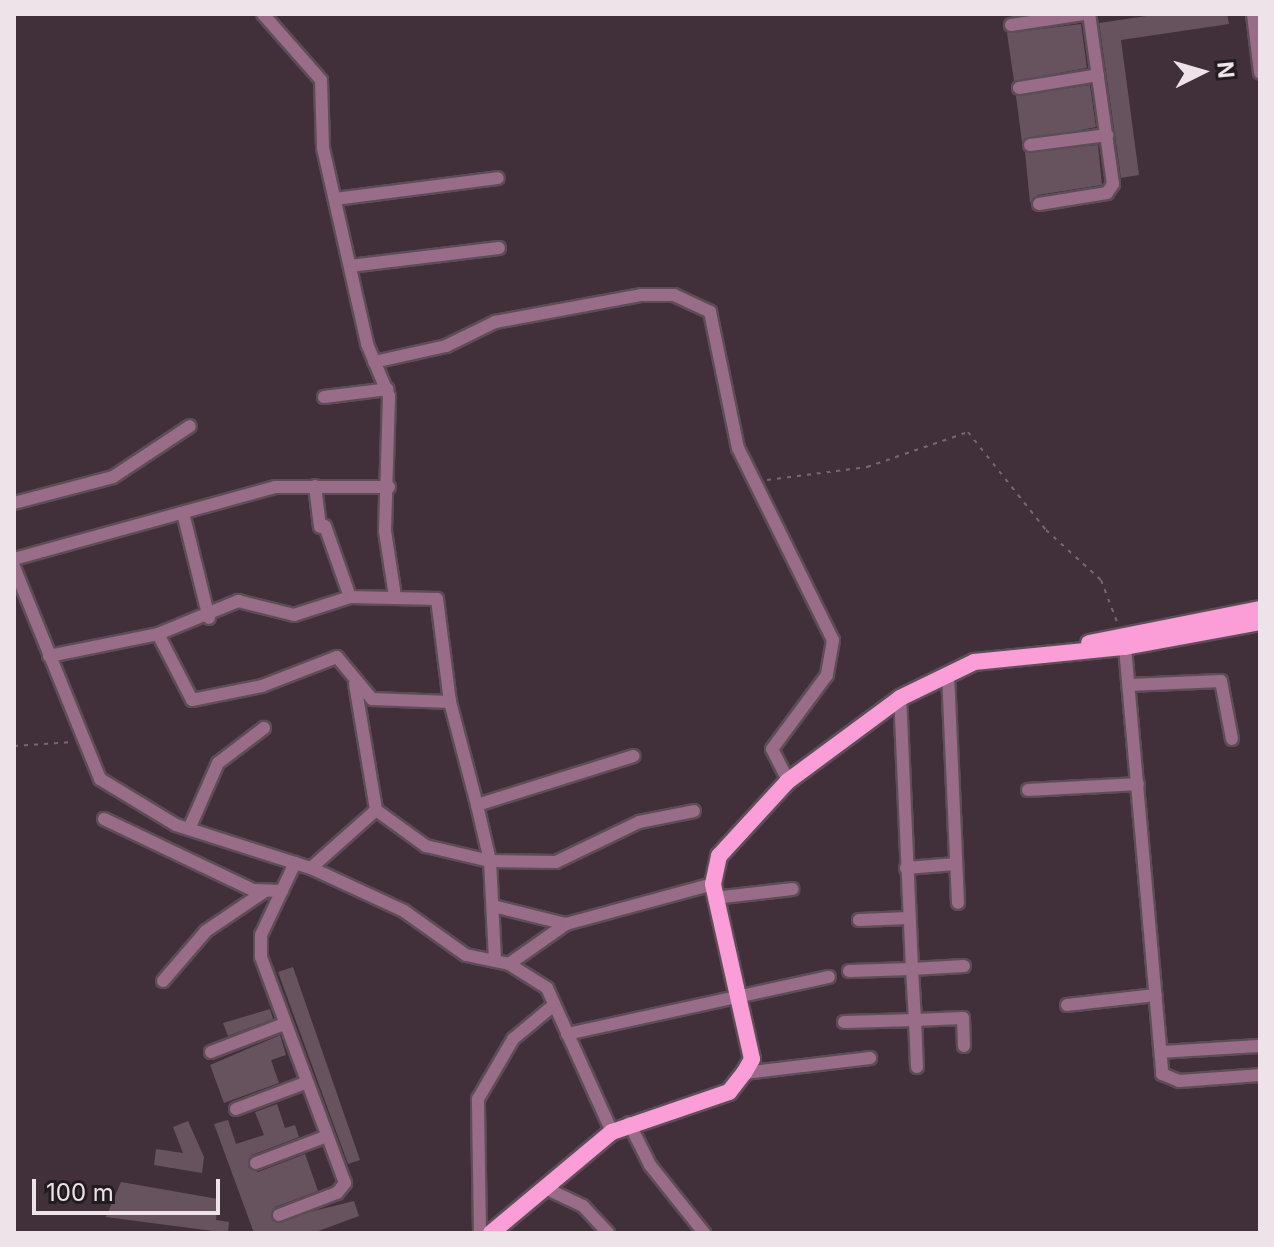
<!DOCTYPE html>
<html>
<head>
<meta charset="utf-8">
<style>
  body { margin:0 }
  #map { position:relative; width:1274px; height:1247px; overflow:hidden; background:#41303a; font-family:Inter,sans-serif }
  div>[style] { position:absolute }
  .building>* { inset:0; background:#66535e }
  .path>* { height:2px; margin-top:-1px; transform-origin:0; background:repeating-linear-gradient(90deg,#776870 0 4px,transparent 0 10px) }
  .roads { filter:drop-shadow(2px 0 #5d4d56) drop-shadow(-2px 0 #5d4d56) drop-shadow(0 2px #5d4d56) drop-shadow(0 -2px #5d4d56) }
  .minor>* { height:12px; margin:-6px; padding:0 6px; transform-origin:6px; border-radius:6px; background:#996c87 }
  .major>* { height:16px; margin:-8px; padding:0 8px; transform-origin:8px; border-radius:8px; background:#fb9ed8 }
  span { translate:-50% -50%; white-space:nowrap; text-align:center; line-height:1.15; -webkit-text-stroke:8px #221b1f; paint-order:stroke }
  .frame { position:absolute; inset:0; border:16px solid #eee3e9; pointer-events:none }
  .north { position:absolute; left:1162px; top:32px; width:80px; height:80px; -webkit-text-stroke:6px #221b1f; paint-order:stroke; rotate:85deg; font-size:22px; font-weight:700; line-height:32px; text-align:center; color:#eee3e9 }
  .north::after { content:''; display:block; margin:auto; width:28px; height:36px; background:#eee3e9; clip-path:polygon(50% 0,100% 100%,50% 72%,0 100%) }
  .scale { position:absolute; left:32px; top:1179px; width:188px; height:36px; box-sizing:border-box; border:4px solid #eee3e9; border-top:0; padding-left:10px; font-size:24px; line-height:28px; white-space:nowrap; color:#eee3e9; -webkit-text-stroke:6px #221b1f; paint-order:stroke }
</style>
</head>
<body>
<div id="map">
  <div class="building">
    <div style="clip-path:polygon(1160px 14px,1227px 14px,1229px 24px,1121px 40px,1139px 175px,1121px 178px,1099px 23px)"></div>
    <div style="clip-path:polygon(1081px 24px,1087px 68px,1014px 81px,1007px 33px)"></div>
    <div style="clip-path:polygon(1090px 85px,1096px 127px,1022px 142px,1016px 96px)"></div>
    <div style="clip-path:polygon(1098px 145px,1102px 185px,1038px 195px,1030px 203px,1025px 152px)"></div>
    <div style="clip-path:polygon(293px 967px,360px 1160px,348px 1164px,278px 972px)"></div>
    <div style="clip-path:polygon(270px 1009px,273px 1019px,228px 1036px,223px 1023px)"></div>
    <div style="clip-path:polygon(280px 1035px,286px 1055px,271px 1060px,279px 1083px,224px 1103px,210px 1065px)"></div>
    <div style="clip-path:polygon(277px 1104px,285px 1128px,295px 1125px,299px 1137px,252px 1155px,248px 1167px,258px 1172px,305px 1154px,318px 1191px,275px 1207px,273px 1221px,354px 1201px,359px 1216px,313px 1233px,254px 1233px,214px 1124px,228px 1120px,236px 1144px,264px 1135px,255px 1112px)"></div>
    <div style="clip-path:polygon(188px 1121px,204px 1157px,202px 1173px,154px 1165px,156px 1149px,183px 1153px,173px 1127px)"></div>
    <div style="clip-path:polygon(121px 1182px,218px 1199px,216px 1220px,229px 1222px,228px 1233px,106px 1217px)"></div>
  </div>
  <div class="path">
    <div style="left:767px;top:480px;width:101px;rotate:-7.4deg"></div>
    <div style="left:867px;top:467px;width:107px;rotate:-19.1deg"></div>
    <div style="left:968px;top:432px;width:125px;rotate:51.5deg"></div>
    <div style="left:1046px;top:530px;width:74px;rotate:42.3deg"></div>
    <div style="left:1101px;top:580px;width:45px;rotate:69.1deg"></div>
    <div style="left:14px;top:746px;width:59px;rotate:-3.9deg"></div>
  </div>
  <div class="roads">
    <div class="minor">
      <div style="left:263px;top:14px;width:88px;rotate:48.7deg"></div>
      <div style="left:321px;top:80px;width:68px;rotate:88.3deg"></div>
      <div style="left:323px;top:148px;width:201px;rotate:77.3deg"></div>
      <div style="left:367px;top:344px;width:56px;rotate:67.1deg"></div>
      <div style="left:389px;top:396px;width:135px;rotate:91.7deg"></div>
      <div style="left:385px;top:531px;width:66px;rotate:81.3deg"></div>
      <div style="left:1253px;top:14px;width:59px;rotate:83.2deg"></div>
      <div style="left:1011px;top:25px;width:75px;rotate:-8.5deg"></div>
      <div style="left:1019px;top:88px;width:80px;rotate:-9.3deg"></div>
      <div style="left:1030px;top:145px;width:78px;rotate:-7.4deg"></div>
      <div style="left:335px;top:199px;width:164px;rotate:-7.3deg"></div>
      <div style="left:1039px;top:204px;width:69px;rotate:-9.2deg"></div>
      <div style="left:1107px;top:193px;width:11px;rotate:-56deg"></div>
      <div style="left:1113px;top:184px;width:172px;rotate:-98deg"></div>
      <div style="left:350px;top:266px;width:150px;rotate:-6.9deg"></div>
      <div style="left:374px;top:362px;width:74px;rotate:-12.5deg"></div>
      <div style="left:446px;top:346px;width:55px;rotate:-26.1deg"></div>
      <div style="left:495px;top:322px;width:148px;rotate:-10.5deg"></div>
      <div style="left:641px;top:295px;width:33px"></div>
      <div style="left:674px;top:295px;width:40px;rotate:25deg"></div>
      <div style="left:710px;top:312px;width:139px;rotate:78.4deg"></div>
      <div style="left:738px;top:448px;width:214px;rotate:63.7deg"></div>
      <div style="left:833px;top:640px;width:36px;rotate:100deg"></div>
      <div style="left:827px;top:675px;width:92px;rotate:126.6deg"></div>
      <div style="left:772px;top:749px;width:36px;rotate:63deg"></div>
      <div style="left:324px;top:397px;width:64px;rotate:-7.1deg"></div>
      <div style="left:315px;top:486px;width:41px;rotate:83deg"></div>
      <div style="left:14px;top:503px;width:102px;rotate:-14.7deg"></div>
      <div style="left:113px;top:477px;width:92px;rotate:-33.5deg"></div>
      <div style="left:183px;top:513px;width:108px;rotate:76.1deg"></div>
      <div style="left:325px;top:526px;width:75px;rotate:70.6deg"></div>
      <div style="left:14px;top:559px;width:271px;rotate:-15.4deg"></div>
      <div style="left:275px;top:487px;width:114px"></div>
      <div style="left:14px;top:567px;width:229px;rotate:67.9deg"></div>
      <div style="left:100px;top:779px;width:89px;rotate:31.2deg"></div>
      <div style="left:176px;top:825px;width:142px;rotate:17.7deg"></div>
      <div style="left:311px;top:868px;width:102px;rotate:24.8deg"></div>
      <div style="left:404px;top:911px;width:76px;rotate:35.4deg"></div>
      <div style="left:466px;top:955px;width:44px;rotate:11.8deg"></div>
      <div style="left:509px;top:964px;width:45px;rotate:32.3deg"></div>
      <div style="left:547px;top:988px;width:158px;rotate:65.7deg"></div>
      <div style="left:158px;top:634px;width:74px;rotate:62.7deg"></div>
      <div style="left:192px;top:700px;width:71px;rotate:-11.3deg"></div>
      <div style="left:262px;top:686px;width:80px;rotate:-21.1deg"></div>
      <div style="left:337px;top:657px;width:55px;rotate:50.2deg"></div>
      <div style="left:372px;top:699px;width:78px;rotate:2.2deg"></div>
      <div style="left:450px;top:702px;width:106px;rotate:75.3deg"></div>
      <div style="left:477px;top:805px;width:164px;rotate:-17.4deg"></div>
      <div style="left:1125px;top:647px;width:429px;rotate:85deg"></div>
      <div style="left:1162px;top:1074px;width:18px;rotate:22deg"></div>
      <div style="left:1179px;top:1081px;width:81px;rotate:-4.2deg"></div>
      <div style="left:49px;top:656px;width:111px;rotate:-11.4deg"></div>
      <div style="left:158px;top:634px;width:87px;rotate:-22.4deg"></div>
      <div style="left:238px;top:601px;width:58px;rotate:14deg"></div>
      <div style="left:294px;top:615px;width:59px;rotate:-17.8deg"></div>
      <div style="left:350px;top:597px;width:87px;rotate:1.3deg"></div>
      <div style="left:437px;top:599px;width:104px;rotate:82.8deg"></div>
      <div style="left:948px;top:674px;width:229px;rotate:87.5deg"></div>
      <div style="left:355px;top:684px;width:128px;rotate:80.5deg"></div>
      <div style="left:376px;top:810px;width:62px;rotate:35.8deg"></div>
      <div style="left:426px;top:846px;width:66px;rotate:13.2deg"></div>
      <div style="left:490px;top:861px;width:100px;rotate:87.1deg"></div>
      <div style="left:1129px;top:685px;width:92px;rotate:-2.5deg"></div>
      <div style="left:1221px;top:681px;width:59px;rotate:79.3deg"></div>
      <div style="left:1028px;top:790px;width:110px;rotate:-3.1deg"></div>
      <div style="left:477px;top:805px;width:57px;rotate:76.9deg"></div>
      <div style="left:490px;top:861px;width:66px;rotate:0.9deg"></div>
      <div style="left:556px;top:862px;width:92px;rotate:-25.7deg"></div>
      <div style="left:639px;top:822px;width:56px;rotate:-11.3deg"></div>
      <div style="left:104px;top:819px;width:165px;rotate:25.5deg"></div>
      <div style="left:253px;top:890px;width:29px;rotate:2deg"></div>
      <div style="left:189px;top:829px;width:72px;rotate:-66.3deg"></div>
      <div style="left:218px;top:763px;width:58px;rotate:-37.3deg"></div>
      <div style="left:311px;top:868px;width:87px;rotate:-41.7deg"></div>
      <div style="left:906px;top:868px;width:50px;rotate:-4.6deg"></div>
      <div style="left:714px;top:898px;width:79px;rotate:-6.6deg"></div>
      <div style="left:493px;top:906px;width:75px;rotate:13.9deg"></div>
      <div style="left:859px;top:920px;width:50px;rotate:-2.3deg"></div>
      <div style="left:509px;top:964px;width:70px;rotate:-35.1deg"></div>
      <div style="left:566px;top:924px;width:152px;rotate:-15.2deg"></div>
      <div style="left:849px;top:971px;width:63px;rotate:-1.8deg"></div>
      <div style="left:912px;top:969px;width:271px;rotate:-92.5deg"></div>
      <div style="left:163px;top:981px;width:66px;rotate:-49.3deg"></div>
      <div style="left:206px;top:931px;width:71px;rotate:-34.1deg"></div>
      <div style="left:1067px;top:1005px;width:89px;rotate:-6.5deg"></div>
      <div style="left:844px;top:1022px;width:71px;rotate:-1.6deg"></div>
      <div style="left:915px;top:1020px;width:51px;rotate:-93.4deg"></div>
      <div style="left:912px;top:969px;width:52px;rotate:-3.3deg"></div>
      <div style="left:567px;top:1034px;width:268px;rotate:-12.3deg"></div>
      <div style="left:211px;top:1052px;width:78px;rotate:-21deg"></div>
      <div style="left:1161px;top:1052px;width:99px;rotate:-3.5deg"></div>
      <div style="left:917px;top:1067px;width:47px;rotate:-92.4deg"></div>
      <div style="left:915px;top:1020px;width:48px;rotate:-2.4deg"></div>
      <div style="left:963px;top:1018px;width:28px;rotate:88deg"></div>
      <div style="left:744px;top:1073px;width:127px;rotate:-6.8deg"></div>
      <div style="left:236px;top:1109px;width:74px;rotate:-20.6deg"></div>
      <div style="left:629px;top:1123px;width:47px;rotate:63.4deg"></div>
      <div style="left:650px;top:1165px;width:87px;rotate:51.5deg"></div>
      <div style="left:256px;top:1163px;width:76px;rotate:-20.8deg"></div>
      <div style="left:543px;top:1187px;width:44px;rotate:25.4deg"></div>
      <div style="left:583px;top:1206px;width:37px;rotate:47deg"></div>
      <div style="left:279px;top:1215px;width:62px;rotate:-20.8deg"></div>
      <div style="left:337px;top:1193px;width:13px;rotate:-51deg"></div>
      <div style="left:345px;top:1183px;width:241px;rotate:-110.4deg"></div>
      <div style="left:261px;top:957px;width:22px;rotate:-90deg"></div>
      <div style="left:261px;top:935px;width:80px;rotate:-64.7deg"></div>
      <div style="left:480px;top:1233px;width:134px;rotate:-90.9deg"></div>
      <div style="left:478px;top:1099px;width:69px;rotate:-59.7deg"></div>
      <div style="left:513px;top:1039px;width:53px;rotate:-39.7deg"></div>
    </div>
    <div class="major">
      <div style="left:1089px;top:643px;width:174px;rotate:-11.2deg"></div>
      <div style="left:491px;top:1233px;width:158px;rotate:-39.9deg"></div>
      <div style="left:612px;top:1132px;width:124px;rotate:-18.9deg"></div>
      <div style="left:729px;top:1092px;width:24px;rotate:-52deg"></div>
      <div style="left:744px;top:1073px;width:16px;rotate:-60deg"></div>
      <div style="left:752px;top:1059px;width:179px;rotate:-102.6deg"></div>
      <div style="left:713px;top:884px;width:29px;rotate:-78deg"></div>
      <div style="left:719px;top:856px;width:102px;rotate:-47.4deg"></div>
      <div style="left:788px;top:781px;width:139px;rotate:-36.5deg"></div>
      <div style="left:900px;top:698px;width:82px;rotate:-25.9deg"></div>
      <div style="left:974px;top:662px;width:152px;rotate:-5.7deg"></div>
      <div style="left:1125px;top:647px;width:137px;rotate:-10.5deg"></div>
    </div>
  </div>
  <div class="frame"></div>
  <div class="north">N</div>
  <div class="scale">100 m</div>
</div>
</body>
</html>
